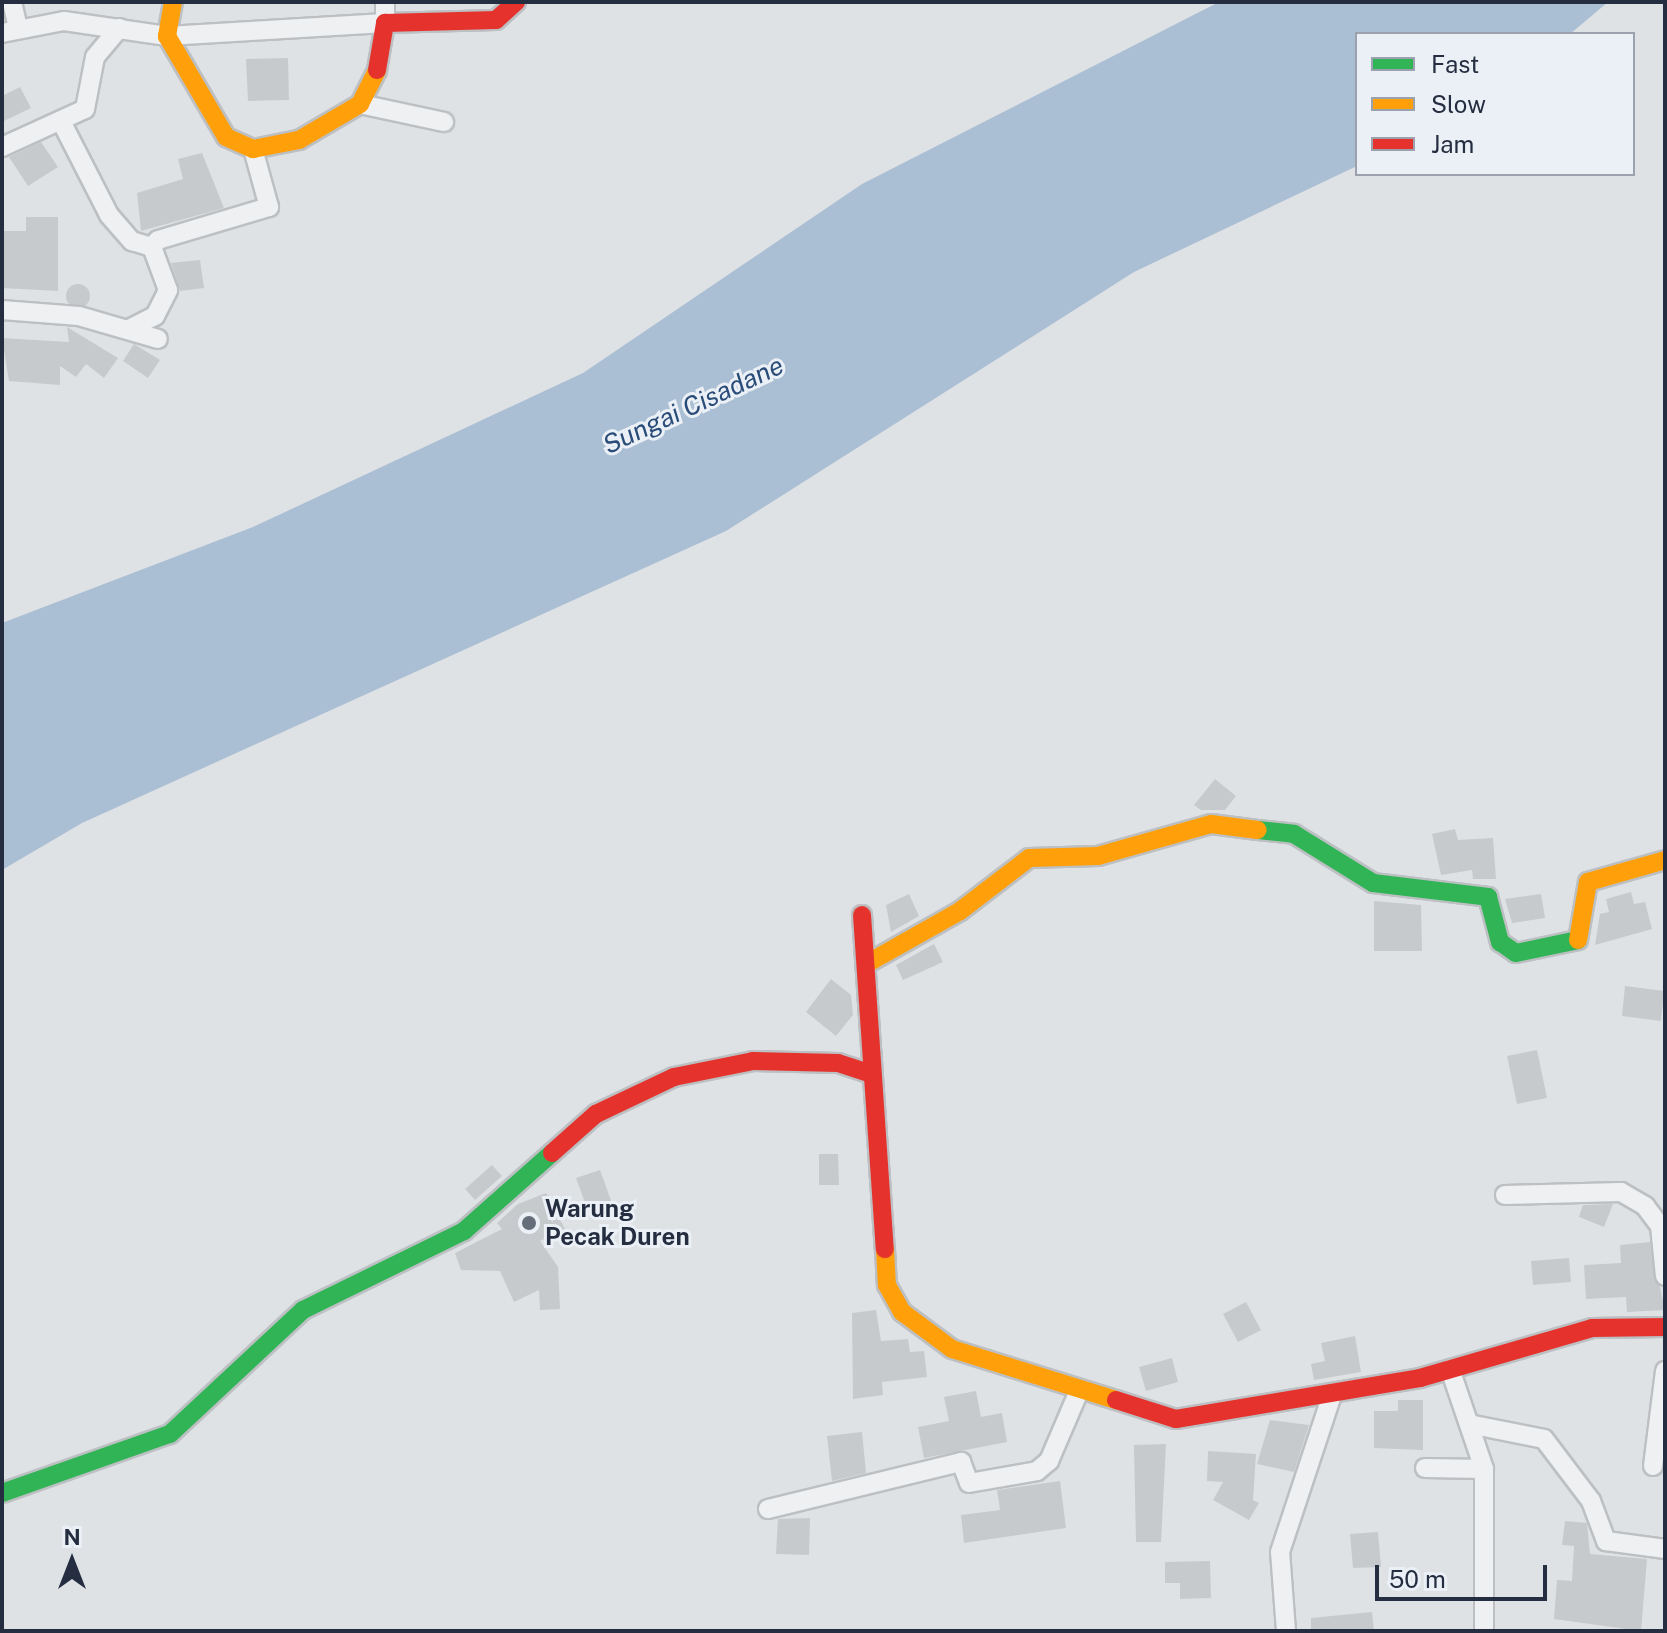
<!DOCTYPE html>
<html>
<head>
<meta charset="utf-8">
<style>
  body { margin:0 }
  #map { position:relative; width:1667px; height:1633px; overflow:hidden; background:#dfe2e5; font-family:"Public Sans",sans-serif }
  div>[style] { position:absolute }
  .water>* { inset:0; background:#aabed4 }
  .building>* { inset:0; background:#c7cacd }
  .round { border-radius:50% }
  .roads { filter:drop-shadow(2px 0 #bdc0c3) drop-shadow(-2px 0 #bdc0c3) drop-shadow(0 2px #bdc0c3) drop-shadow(0 -2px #bdc0c3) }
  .street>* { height:18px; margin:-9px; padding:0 9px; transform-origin:9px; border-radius:9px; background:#eef0f2 }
  .fast>* { height:18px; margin:-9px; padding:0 9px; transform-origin:9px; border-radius:9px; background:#30b455 }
  .slow>* { height:18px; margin:-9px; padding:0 9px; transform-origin:9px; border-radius:9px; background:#ff9f0a }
  .jam>* { height:18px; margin:-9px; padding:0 9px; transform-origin:9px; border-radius:9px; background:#e5322d }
  .dots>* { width:22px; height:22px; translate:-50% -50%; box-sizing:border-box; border:4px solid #ebf0f6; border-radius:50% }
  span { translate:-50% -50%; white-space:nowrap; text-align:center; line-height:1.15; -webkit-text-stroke:6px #ebf0f6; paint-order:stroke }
  .poi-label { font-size:24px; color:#242e40; font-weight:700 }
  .left { translate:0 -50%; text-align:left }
  .water-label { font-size:26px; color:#2a4c78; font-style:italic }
  .frame { position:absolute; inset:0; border:4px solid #242e40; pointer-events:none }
  .legend { position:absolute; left:1355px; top:32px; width:280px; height:144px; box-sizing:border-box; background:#ebf0f6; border:2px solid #9ba2ad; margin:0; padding:10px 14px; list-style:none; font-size:24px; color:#242e40 }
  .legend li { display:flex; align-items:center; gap:16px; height:40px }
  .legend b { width:40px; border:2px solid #9ba2ad }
  .north { position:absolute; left:32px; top:1521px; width:80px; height:80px; -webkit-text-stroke:6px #ebf0f6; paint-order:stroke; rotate:0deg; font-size:22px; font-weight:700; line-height:32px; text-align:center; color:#242e40 }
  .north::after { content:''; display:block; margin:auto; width:28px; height:36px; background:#242e40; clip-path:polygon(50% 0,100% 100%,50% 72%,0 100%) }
  .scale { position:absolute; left:1375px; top:1565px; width:172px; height:36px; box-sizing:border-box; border:4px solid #242e40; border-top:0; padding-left:10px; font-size:24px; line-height:28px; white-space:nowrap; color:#242e40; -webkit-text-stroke:6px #ebf0f6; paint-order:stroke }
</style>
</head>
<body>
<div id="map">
  <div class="water">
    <div style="clip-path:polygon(1219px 2px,1608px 2px,1570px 34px,1357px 34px,1357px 166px,1134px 272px,726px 531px,82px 823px,2px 870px,2px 623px,253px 527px,583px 373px,862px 184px)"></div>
  </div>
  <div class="building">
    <div style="clip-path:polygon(288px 58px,289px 100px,248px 101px,246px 59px)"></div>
    <div style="clip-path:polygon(20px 87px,31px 108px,2px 122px,2px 96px)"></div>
    <div style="clip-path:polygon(41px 142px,58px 167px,28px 186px,9px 157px)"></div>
    <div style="clip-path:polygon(202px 153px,224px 208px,141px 231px,137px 193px,183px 179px,178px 159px)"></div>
    <div style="clip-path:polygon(26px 217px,58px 217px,58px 291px,2px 288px,2px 231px,26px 231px)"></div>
    <div style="clip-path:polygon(200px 260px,204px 288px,180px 291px,171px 263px)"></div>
    <div class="round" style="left:66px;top:284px;width:24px;height:24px"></div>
    <div style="clip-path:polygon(67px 327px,118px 358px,104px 378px,86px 364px,76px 377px,60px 366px,60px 385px,9px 381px,2px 338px,69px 342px)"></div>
    <div style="clip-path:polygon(134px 344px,160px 360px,148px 378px,123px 361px)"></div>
    <div style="clip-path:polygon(1215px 779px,1236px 796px,1225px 810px,1201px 810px,1194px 805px)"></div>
    <div style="clip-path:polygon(1455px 829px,1458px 840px,1493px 838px,1496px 879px,1473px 879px,1472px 870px,1441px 875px,1432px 834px)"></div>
    <div style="clip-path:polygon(1631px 892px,1634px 904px,1645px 902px,1652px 929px,1595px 945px,1600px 914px,1609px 912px,1606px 899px)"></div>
    <div style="clip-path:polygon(909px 894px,919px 916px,891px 932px,886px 905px)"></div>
    <div style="clip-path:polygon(1541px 894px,1545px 918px,1512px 923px,1505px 899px)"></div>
    <div style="clip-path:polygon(1374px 901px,1421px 905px,1422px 951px,1374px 951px)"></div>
    <div style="clip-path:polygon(934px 944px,943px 962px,903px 980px,896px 965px)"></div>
    <div style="clip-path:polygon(831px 979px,851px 995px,853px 1015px,836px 1036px,806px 1012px)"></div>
    <div style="clip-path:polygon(1625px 986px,1664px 991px,1661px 1021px,1622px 1016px)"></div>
    <div style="clip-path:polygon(1537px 1050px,1547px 1098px,1517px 1104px,1507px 1056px)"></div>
    <div style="clip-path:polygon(819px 1154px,838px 1154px,839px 1185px,819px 1185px)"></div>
    <div style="clip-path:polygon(492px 1165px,502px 1176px,475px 1200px,465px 1189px)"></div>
    <div style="clip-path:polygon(600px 1170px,613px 1206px,589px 1214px,576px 1178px)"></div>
    <div style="clip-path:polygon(546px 1193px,565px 1229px,540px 1241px,558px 1267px,560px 1309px,540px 1310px,539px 1290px,514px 1302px,500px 1271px,461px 1270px,455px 1253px,502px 1229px,497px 1223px,518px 1204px)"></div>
    <div style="clip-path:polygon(1613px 1204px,1604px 1227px,1579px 1217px,1583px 1205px)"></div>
    <div style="clip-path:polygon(1650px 1242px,1665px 1310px,1627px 1312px,1626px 1297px,1586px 1299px,1584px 1265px,1621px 1263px,1620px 1245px)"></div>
    <div style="clip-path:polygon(1569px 1258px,1571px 1282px,1533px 1285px,1531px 1261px)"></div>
    <div style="clip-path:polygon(1246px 1302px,1261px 1330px,1238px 1342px,1223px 1314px)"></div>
    <div style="clip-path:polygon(876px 1310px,881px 1341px,908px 1339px,910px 1352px,924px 1351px,927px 1377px,882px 1382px,883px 1395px,853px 1399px,852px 1313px)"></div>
    <div style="clip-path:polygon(1355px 1336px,1361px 1372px,1314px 1380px,1311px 1364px,1325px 1361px,1321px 1343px)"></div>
    <div style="clip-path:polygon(1172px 1358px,1178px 1382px,1146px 1391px,1139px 1367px)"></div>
    <div style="clip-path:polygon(976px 1391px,981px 1417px,1002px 1413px,1007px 1442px,924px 1458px,918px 1427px,949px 1421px,944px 1397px)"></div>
    <div style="clip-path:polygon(1398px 1400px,1423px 1400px,1423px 1450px,1374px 1448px,1374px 1411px,1398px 1411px)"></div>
    <div style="clip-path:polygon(1270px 1420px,1309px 1425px,1294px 1472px,1257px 1464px)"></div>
    <div style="clip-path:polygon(862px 1432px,866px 1473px,832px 1481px,827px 1436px)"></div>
    <div style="clip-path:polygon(1166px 1444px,1161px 1542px,1136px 1542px,1134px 1445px)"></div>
    <div style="clip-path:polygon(1208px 1451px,1256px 1454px,1253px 1500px,1259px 1503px,1249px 1520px,1213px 1500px,1223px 1482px,1207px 1481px)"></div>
    <div style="clip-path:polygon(1060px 1481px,1066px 1528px,964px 1543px,961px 1515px,1000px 1510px,997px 1490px)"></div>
    <div style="clip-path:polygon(810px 1518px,809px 1555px,776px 1554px,778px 1519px)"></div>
    <div style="clip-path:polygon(1565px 1521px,1587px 1523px,1590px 1554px,1647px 1559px,1641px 1631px,1554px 1619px,1557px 1580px,1572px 1581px,1574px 1546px,1562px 1545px)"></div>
    <div style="clip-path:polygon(1378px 1532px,1381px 1567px,1353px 1568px,1350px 1534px)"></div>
    <div style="clip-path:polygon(1210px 1561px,1211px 1598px,1180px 1599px,1180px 1583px,1165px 1583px,1165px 1562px)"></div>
    <div style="clip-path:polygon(1372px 1612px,1374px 1631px,1311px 1631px,1311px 1618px)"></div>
  </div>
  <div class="roads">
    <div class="street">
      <div style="left:12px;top:2px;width:27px;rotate:77deg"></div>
      <div style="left:2px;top:33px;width:63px;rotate:-11deg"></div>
      <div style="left:64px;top:21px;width:104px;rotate:8.3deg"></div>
      <div style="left:167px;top:36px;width:218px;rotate:-3.4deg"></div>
      <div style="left:385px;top:23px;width:21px;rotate:-90deg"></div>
      <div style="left:360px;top:104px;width:86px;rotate:12.1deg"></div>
      <div style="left:63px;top:125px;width:101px;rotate:62.9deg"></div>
      <div style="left:109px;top:215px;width:35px;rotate:49deg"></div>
      <div style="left:132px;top:241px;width:21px;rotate:17deg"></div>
      <div style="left:2px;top:147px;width:91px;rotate:-24.6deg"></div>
      <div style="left:85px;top:109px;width:53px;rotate:-79.1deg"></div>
      <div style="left:95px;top:57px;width:38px;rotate:-50deg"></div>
      <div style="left:2px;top:310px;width:77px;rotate:4.5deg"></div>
      <div style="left:79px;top:316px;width:82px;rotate:16.2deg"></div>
      <div style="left:131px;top:328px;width:27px;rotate:-27deg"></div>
      <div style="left:155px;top:316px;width:29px;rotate:-63deg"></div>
      <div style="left:168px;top:290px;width:46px;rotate:-110.4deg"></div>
      <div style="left:152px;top:247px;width:9px;rotate:-49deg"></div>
      <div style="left:158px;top:240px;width:116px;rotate:-16.6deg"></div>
      <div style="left:269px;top:207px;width:60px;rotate:-105.4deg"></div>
      <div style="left:1505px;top:1195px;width:116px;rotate:-1.5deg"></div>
      <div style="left:1621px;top:1192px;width:28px;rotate:30deg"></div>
      <div style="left:1645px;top:1206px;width:25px;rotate:53deg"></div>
      <div style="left:1660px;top:1226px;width:50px;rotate:84.3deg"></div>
      <div style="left:1450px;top:1369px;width:106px;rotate:71.2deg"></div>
      <div style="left:1484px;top:1469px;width:162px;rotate:90deg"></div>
      <div style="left:1474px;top:1425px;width:71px;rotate:11.3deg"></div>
      <div style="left:1544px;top:1439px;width:78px;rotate:52.8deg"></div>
      <div style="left:1591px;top:1501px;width:43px;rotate:69.4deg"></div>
      <div style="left:1606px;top:1541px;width:60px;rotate:7.7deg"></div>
      <div style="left:1653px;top:1466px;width:96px;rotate:-82.8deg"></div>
      <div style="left:1425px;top:1468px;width:59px;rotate:1deg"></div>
      <div style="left:768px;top:1509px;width:199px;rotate:-13.7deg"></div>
      <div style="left:961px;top:1462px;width:22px;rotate:69deg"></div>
      <div style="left:969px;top:1483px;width:69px;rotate:-10deg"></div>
      <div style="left:1037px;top:1471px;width:16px;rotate:-40deg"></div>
      <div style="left:1049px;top:1461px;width:76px;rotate:-66.8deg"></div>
      <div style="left:1286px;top:1631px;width:79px;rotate:-94.3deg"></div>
      <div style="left:1280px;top:1552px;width:165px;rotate:-71.7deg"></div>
    </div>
    <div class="fast">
      <div style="left:1258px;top:830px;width:36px;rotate:6deg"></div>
      <div style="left:1294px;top:834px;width:93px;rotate:31.8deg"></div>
      <div style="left:1373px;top:883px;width:116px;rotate:6.9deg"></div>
      <div style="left:1488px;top:897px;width:47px;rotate:75.1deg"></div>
      <div style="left:1500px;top:942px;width:19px;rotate:35deg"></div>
      <div style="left:1516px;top:953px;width:63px;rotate:-11.8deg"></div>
      <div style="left:2px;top:1493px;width:178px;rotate:-19.4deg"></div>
      <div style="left:170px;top:1434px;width:182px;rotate:-43deg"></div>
      <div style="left:303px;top:1310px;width:179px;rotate:-26.1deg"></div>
      <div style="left:464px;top:1231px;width:118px;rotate:-41.6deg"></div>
    </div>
    <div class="slow">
      <div style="left:173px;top:2px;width:35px;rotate:100deg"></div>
      <div style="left:167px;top:36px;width:117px;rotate:59.7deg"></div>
      <div style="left:226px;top:137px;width:30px;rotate:24deg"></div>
      <div style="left:253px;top:149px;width:47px;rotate:-11.1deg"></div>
      <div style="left:299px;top:140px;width:71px;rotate:-30.5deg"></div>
      <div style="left:360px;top:104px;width:38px;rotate:-63deg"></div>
      <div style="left:1578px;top:940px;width:59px;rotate:-80.2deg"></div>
      <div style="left:1588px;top:882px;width:80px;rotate:-15.9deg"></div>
      <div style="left:868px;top:963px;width:106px;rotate:-29.5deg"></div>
      <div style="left:960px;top:911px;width:87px;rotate:-37.5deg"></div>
      <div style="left:1029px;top:858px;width:69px;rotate:-1.7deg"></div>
      <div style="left:1098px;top:856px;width:117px;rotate:-15.8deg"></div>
      <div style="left:1211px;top:824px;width:47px;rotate:7.3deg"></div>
      <div style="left:885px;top:1249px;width:36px;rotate:87deg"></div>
      <div style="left:887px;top:1285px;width:31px;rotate:61deg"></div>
      <div style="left:902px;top:1312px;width:62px;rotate:36.5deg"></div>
      <div style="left:952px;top:1349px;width:172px;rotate:17.3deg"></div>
    </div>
    <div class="jam">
      <div style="left:377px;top:70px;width:48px;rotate:-80.3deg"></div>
      <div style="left:385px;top:23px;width:111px;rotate:-1.5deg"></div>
      <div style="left:496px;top:20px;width:27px;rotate:-42deg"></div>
      <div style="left:862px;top:915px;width:335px;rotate:86.1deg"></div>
      <div style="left:552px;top:1153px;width:59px;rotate:-41.6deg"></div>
      <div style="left:596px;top:1114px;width:86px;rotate:-25.4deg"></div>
      <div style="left:674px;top:1077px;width:81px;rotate:-11.4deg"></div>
      <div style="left:753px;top:1061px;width:85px;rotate:1.3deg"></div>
      <div style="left:838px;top:1063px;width:32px;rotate:18deg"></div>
      <div style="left:1116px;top:1400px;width:63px;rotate:17.6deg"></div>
      <div style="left:1176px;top:1419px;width:247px;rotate:-9.5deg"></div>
      <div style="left:1420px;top:1378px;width:179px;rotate:-16.2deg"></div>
      <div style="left:1592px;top:1328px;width:73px;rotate:-0.8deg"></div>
    </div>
  </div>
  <div class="dots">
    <div style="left:529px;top:1223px;background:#656d7a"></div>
  </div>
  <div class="poi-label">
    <span class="left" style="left:545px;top:1223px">Warung<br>Pecak Duren</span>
  </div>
  <div class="water-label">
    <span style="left:693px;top:405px;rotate:-25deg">Sungai Cisadane</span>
  </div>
  <div class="frame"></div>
  <ul class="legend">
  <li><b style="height:10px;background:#30b455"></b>Fast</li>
  <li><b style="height:10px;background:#ff9f0a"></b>Slow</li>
  <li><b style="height:10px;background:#e5322d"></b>Jam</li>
  </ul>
  <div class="north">N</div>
  <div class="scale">50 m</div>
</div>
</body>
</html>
